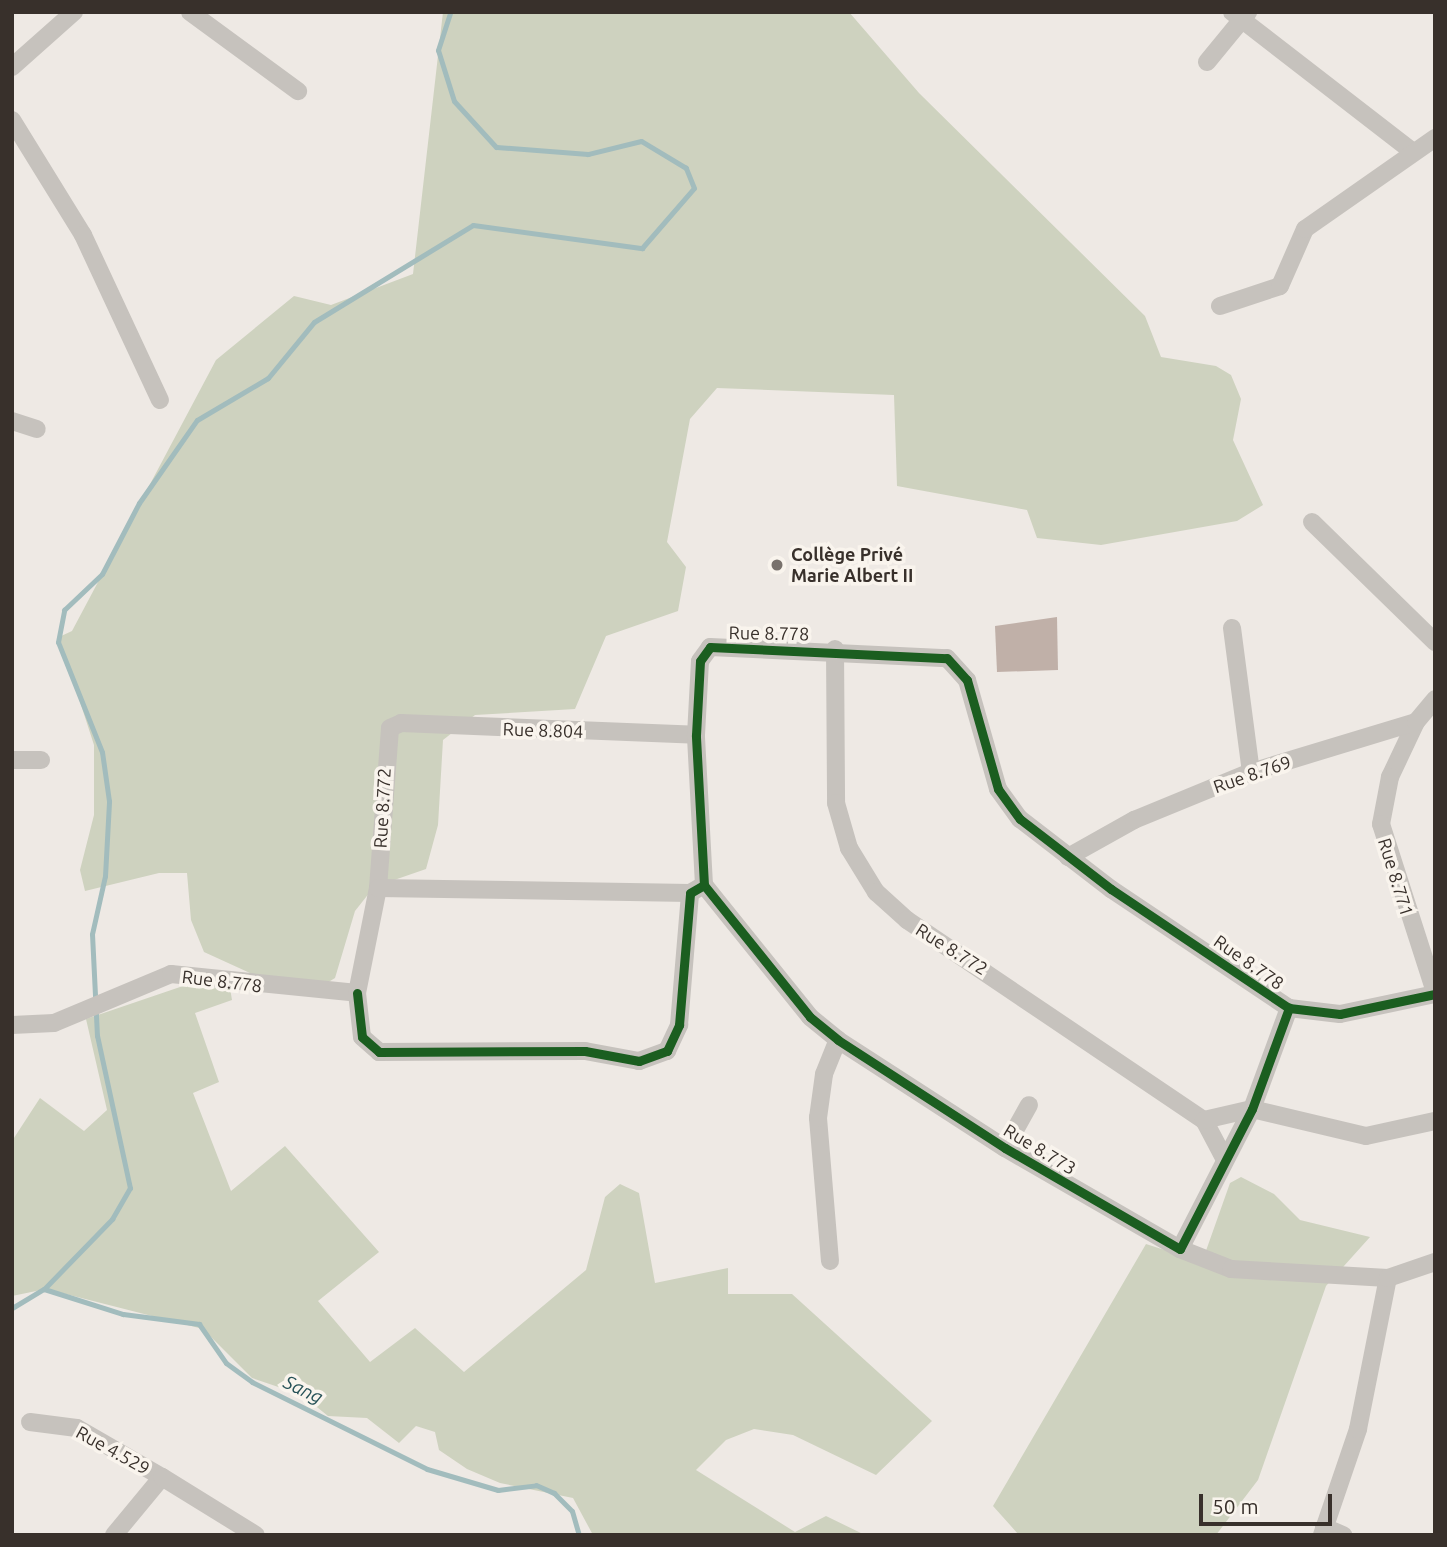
<!DOCTYPE html>
<html>
<head>
<meta charset="utf-8">
<style>
  body { margin:0 }
  #map { position:relative; width:1447px; height:1547px; overflow:hidden; background:#eee9e4; font-family:Ubuntu,sans-serif }
  div>[style] { position:absolute }
  .green>* { inset:0; background:#ced2bf }
  .stream>* { height:5px; margin:-2.5px; padding:0 2.5px; transform-origin:2.5px; border-radius:2.5px; background:#a2bcbd }
  .building>* { inset:0; background:#c0b0a8 }
  .street>* { height:18px; margin:-9px; padding:0 9px; transform-origin:9px; border-radius:9px; background:#c6c2bd }
  .cycleway>* { height:9px; margin:-4.5px; padding:0 4.5px; transform-origin:4.5px; border-radius:4.5px; background:#1b5e20 }
  .dots>* { width:19px; height:19px; translate:-50% -50%; box-sizing:border-box; border:4px solid #f9f4ed; border-radius:50% }
  span { translate:-50% -50%; white-space:nowrap; text-align:center; line-height:1.15; -webkit-text-stroke:7px #f9f4ed; paint-order:stroke }
  .poi-label { font-size:18px; color:#38302b; font-weight:700 }
  .left { translate:0 -50%; text-align:left }
  .street-label { font-size:18px; color:#38302b }
  .water-label { font-size:19px; color:#245056; font-style:italic }
  .frame { position:absolute; inset:0; border:14px solid #38302b; pointer-events:none }
  .scale { position:absolute; left:1199px; top:1494px; width:133px; height:32px; box-sizing:border-box; border:4px solid #38302b; border-top:0; padding-left:9px; font-size:21px; line-height:24px; white-space:nowrap; color:#38302b; -webkit-text-stroke:5px #f9f4ed; paint-order:stroke }
</style>
</head>
<body>
<div id="map">
  <div class="green">
    <div style="clip-path:polygon(443px 12px,849px 12px,919px 93px,1145px 316px,1161px 357px,1216px 366px,1231px 375px,1241px 399px,1233px 440px,1263px 505px,1237px 521px,1101px 545px,1037px 538px,1027px 510px,897px 486px,894px 395px,717px 388px,690px 419px,667px 542px,686px 567px,678px 611px,606px 636px,575px 709px,475px 715px,443px 740px,438px 825px,426px 869px,374px 887px,355px 911px,335px 978px,317px 989px,263px 979px,204px 952px,191px 920px,187px 873px,159px 873px,85px 891px,80px 870px,94px 815px,94px 745px,59px 637px,72px 631px,216px 360px,294px 296px,331px 305px,413px 274px)"></div>
    <div style="clip-path:polygon(183px 986px,230px 988px,232px 1000px,195px 1013px,219px 1082px,193px 1093px,231px 1191px,285px 1146px,379px 1252px,318px 1301px,370px 1362px,415px 1328px,464px 1372px,586px 1270px,605px 1197px,620px 1184px,639px 1193px,655px 1283px,728px 1268px,728px 1294px,792px 1294px,932px 1421px,876px 1475px,793px 1435px,754px 1429px,726px 1440px,696px 1470px,795px 1532px,826px 1516px,865px 1535px,593px 1535px,573px 1498px,500px 1483px,467px 1469px,439px 1450px,435px 1432px,416px 1426px,399px 1443px,367px 1418px,328px 1416px,302px 1395px,252px 1378px,203px 1329px,46px 1289px,12px 1296px,12px 1141px,40px 1098px,84px 1131px,107px 1110px,86px 1019px)"></div>
    <div style="clip-path:polygon(1241px 1177px,1274px 1194px,1300px 1220px,1370px 1237px,1326px 1286px,1258px 1480px,1216px 1535px,1019px 1535px,993px 1506px,1146px 1244px,1202px 1262px,1230px 1183px)"></div>
  </div>
  <div class="stream">
    <div style="left:44px;top:1289px;width:98px;rotate:-45.8deg"></div>
    <div style="left:112px;top:1219px;width:36px;rotate:-60deg"></div>
    <div style="left:130px;top:1188px;width:156px;rotate:-102.2deg"></div>
    <div style="left:97px;top:1036px;width:102px;rotate:-92.8deg"></div>
    <div style="left:92px;top:934px;width:59px;rotate:-77.4deg"></div>
    <div style="left:105px;top:876px;width:75px;rotate:-86.9deg"></div>
    <div style="left:109px;top:801px;width:49px;rotate:-98.1deg"></div>
    <div style="left:102px;top:752px;width:118px;rotate:-111.8deg"></div>
    <div style="left:58px;top:642px;width:33px;rotate:-79deg"></div>
    <div style="left:64px;top:610px;width:52px;rotate:-43.5deg"></div>
    <div style="left:102px;top:574px;width:80px;rotate:-62.5deg"></div>
    <div style="left:139px;top:503px;width:101px;rotate:-55.1deg"></div>
    <div style="left:197px;top:420px;width:82px;rotate:-30.6deg"></div>
    <div style="left:268px;top:378px;width:72px;rotate:-50.6deg"></div>
    <div style="left:314px;top:322px;width:186px;rotate:-31.4deg"></div>
    <div style="left:473px;top:225px;width:171px;rotate:7.8deg"></div>
    <div style="left:642px;top:248px;width:79px;rotate:-49.1deg"></div>
    <div style="left:694px;top:188px;width:22px;rotate:-112deg"></div>
    <div style="left:686px;top:168px;width:52px;rotate:-149deg"></div>
    <div style="left:641px;top:141px;width:55px;rotate:166.2deg"></div>
    <div style="left:588px;top:154px;width:92px;rotate:-175.6deg"></div>
    <div style="left:496px;top:147px;width:62px;rotate:-132.4deg"></div>
    <div style="left:454px;top:101px;width:53px;rotate:-107.4deg"></div>
    <div style="left:438px;top:50px;width:40px;rotate:-72deg"></div>
    <div style="left:12px;top:1308px;width:37px;rotate:-31deg"></div>
    <div style="left:44px;top:1289px;width:83px;rotate:17.6deg"></div>
    <div style="left:123px;top:1314px;width:77px;rotate:7.5deg"></div>
    <div style="left:199px;top:1324px;width:47px;rotate:55.3deg"></div>
    <div style="left:226px;top:1363px;width:32px;rotate:36deg"></div>
    <div style="left:252px;top:1382px;width:195px;rotate:26.4deg"></div>
    <div style="left:427px;top:1469px;width:74px;rotate:16.5deg"></div>
    <div style="left:498px;top:1490px;width:38px;rotate:-7deg"></div>
    <div style="left:536px;top:1485px;width:20px;rotate:24deg"></div>
    <div style="left:554px;top:1493px;width:25px;rotate:45deg"></div>
    <div style="left:572px;top:1511px;width:25px;rotate:74deg"></div>
  </div>
  <div class="building">
    <div style="clip-path:polygon(1057px 617px,1058px 670px,997px 672px,995px 626px)"></div>
  </div>
  <div class="street">
    <div style="left:190px;top:12px;width:134px;rotate:36.2deg"></div>
    <div style="left:1232px;top:12px;width:227px;rotate:37.7deg"></div>
    <div style="left:1207px;top:62px;width:65px;rotate:-50.6deg"></div>
    <div style="left:12px;top:67px;width:83px;rotate:-41.6deg"></div>
    <div style="left:12px;top:120px;width:135px;rotate:58.3deg"></div>
    <div style="left:83px;top:235px;width:182px;rotate:65deg"></div>
    <div style="left:1220px;top:306px;width:63px;rotate:-18.4deg"></div>
    <div style="left:1280px;top:286px;width:62px;rotate:-66.3deg"></div>
    <div style="left:1305px;top:229px;width:159px;rotate:-35deg"></div>
    <div style="left:12px;top:421px;width:26px;rotate:18deg"></div>
    <div style="left:1312px;top:522px;width:172px;rotate:44.3deg"></div>
    <div style="left:1232px;top:628px;width:145px;rotate:82.5deg"></div>
    <div style="left:835px;top:649px;width:154px;rotate:89.6deg"></div>
    <div style="left:836px;top:803px;width:47px;rotate:73.9deg"></div>
    <div style="left:849px;top:848px;width:52px;rotate:58.5deg"></div>
    <div style="left:876px;top:892px;width:42px;rotate:42.1deg"></div>
    <div style="left:907px;top:920px;width:358px;rotate:34deg"></div>
    <div style="left:1204px;top:1120px;width:43px;rotate:62.2deg"></div>
    <div style="left:1416px;top:722px;width:61px;rotate:115.3deg"></div>
    <div style="left:1390px;top:777px;width:48px;rotate:100.8deg"></div>
    <div style="left:1381px;top:824px;width:176px;rotate:72.2deg"></div>
    <div style="left:12px;top:760px;width:29px"></div>
    <div style="left:1068px;top:857px;width:76px;rotate:-29.3deg"></div>
    <div style="left:1134px;top:820px;width:126px;rotate:-22.3deg"></div>
    <div style="left:1251px;top:772px;width:172px;rotate:-16.9deg"></div>
    <div style="left:1416px;top:722px;width:30px;rotate:-50deg"></div>
    <div style="left:704px;top:885px;width:169px;rotate:51.2deg"></div>
    <div style="left:810px;top:1017px;width:36px;rotate:39deg"></div>
    <div style="left:838px;top:1040px;width:199px;rotate:32.9deg"></div>
    <div style="left:1005px;top:1148px;width:202px;rotate:30deg"></div>
    <div style="left:1180px;top:1249px;width:157px;rotate:-62.8deg"></div>
    <div style="left:1252px;top:1109px;width:108px;rotate:-69.9deg"></div>
    <div style="left:378px;top:888px;width:160px;rotate:-85.7deg"></div>
    <div style="left:390px;top:728px;width:12px;rotate:-24deg"></div>
    <div style="left:401px;top:723px;width:295px;rotate:2.3deg"></div>
    <div style="left:357px;top:993px;width:44px;rotate:83.5deg"></div>
    <div style="left:362px;top:1037px;width:23px;rotate:41deg"></div>
    <div style="left:379px;top:1052px;width:206px;rotate:-0.3deg"></div>
    <div style="left:585px;top:1051px;width:55px;rotate:10.5deg"></div>
    <div style="left:639px;top:1061px;width:30px;rotate:-20deg"></div>
    <div style="left:667px;top:1051px;width:29px;rotate:-65deg"></div>
    <div style="left:679px;top:1025px;width:132px;rotate:-85.2deg"></div>
    <div style="left:690px;top:893px;width:16px;rotate:-30deg"></div>
    <div style="left:704px;top:885px;width:150px;rotate:-93.1deg"></div>
    <div style="left:696px;top:735px;width:74px;rotate:-86.9deg"></div>
    <div style="left:700px;top:661px;width:17px;rotate:-54deg"></div>
    <div style="left:710px;top:647px;width:237px;rotate:2.7deg"></div>
    <div style="left:947px;top:658px;width:30px;rotate:48deg"></div>
    <div style="left:967px;top:680px;width:113px;rotate:74.1deg"></div>
    <div style="left:998px;top:789px;width:37px;rotate:54deg"></div>
    <div style="left:1020px;top:819px;width:115px;rotate:37.6deg"></div>
    <div style="left:1111px;top:889px;width:214px;rotate:33.8deg"></div>
    <div style="left:1289px;top:1008px;width:51px;rotate:6.7deg"></div>
    <div style="left:1340px;top:1014px;width:97px;rotate:-11.9deg"></div>
    <div style="left:12px;top:1025px;width:42px;rotate:-2.7deg"></div>
    <div style="left:54px;top:1023px;width:127px;rotate:-22.7deg"></div>
    <div style="left:171px;top:974px;width:187px;rotate:5.8deg"></div>
    <div style="left:357px;top:993px;width:107px;rotate:-78.7deg"></div>
    <div style="left:378px;top:888px;width:312px;rotate:0.9deg"></div>
    <div style="left:1204px;top:1120px;width:49px;rotate:-12.9deg"></div>
    <div style="left:1252px;top:1109px;width:117px;rotate:13.3deg"></div>
    <div style="left:1366px;top:1136px;width:71px;rotate:-12.3deg"></div>
    <div style="left:1005px;top:1148px;width:49px;rotate:-60.8deg"></div>
    <div style="left:1180px;top:1249px;width:55px;rotate:21.4deg"></div>
    <div style="left:1231px;top:1269px;width:157px;rotate:3.3deg"></div>
    <div style="left:830px;top:1261px;width:144px;rotate:-94.8deg"></div>
    <div style="left:818px;top:1118px;width:44px;rotate:-82.2deg"></div>
    <div style="left:824px;top:1074px;width:37px;rotate:-68deg"></div>
    <div style="left:30px;top:1422px;width:47px;rotate:7.3deg"></div>
    <div style="left:77px;top:1428px;width:98px;rotate:30deg"></div>
    <div style="left:162px;top:1477px;width:75px;rotate:129.6deg"></div>
    <div style="left:162px;top:1477px;width:110px;rotate:31.7deg"></div>
    <div style="left:1324px;top:1527px;width:21px;rotate:23deg"></div>
    <div style="left:1322px;top:1535px;width:112px;rotate:-71.2deg"></div>
    <div style="left:1358px;top:1429px;width:154px;rotate:-78.8deg"></div>
    <div style="left:1388px;top:1278px;width:50px;rotate:-18.8deg"></div>
  </div>
  <div class="cycleway">
    <div style="left:704px;top:885px;width:169px;rotate:51.2deg"></div>
    <div style="left:810px;top:1017px;width:36px;rotate:39deg"></div>
    <div style="left:838px;top:1040px;width:199px;rotate:32.9deg"></div>
    <div style="left:1005px;top:1148px;width:202px;rotate:30deg"></div>
    <div style="left:1180px;top:1249px;width:157px;rotate:-62.8deg"></div>
    <div style="left:1252px;top:1109px;width:108px;rotate:-69.9deg"></div>
    <div style="left:357px;top:993px;width:44px;rotate:83.5deg"></div>
    <div style="left:362px;top:1037px;width:23px;rotate:41deg"></div>
    <div style="left:379px;top:1052px;width:206px;rotate:-0.3deg"></div>
    <div style="left:585px;top:1051px;width:55px;rotate:10.5deg"></div>
    <div style="left:639px;top:1061px;width:30px;rotate:-20deg"></div>
    <div style="left:667px;top:1051px;width:29px;rotate:-65deg"></div>
    <div style="left:679px;top:1025px;width:132px;rotate:-85.2deg"></div>
    <div style="left:690px;top:893px;width:16px;rotate:-30deg"></div>
    <div style="left:704px;top:885px;width:150px;rotate:-93.1deg"></div>
    <div style="left:696px;top:735px;width:74px;rotate:-86.9deg"></div>
    <div style="left:700px;top:661px;width:17px;rotate:-54deg"></div>
    <div style="left:710px;top:647px;width:237px;rotate:2.7deg"></div>
    <div style="left:947px;top:658px;width:30px;rotate:48deg"></div>
    <div style="left:967px;top:680px;width:113px;rotate:74.1deg"></div>
    <div style="left:998px;top:789px;width:37px;rotate:54deg"></div>
    <div style="left:1020px;top:819px;width:115px;rotate:37.6deg"></div>
    <div style="left:1111px;top:889px;width:214px;rotate:33.8deg"></div>
    <div style="left:1289px;top:1008px;width:51px;rotate:6.7deg"></div>
    <div style="left:1340px;top:1014px;width:97px;rotate:-11.9deg"></div>
  </div>
  <div class="dots">
    <div style="left:777px;top:565px;background:#78716c"></div>
  </div>
  <div class="poi-label">
    <span class="left" style="left:791px;top:565px">Collège Privé<br>Marie Albert II</span>
  </div>
  <div class="street-label">
    <span style="left:769px;top:633px;rotate:1deg">Rue 8.778</span>
    <span style="left:543px;top:730px;rotate:2deg">Rue 8.804</span>
    <span style="left:1252px;top:774px;rotate:-19deg">Rue 8.769</span>
    <span style="left:382px;top:808px;rotate:-87deg">Rue 8.772</span>
    <span style="left:1396px;top:877px;rotate:73deg">Rue 8.771</span>
    <span style="left:952px;top:949px;rotate:32deg">Rue 8.772</span>
    <span style="left:1249px;top:962px;rotate:35deg">Rue 8.778</span>
    <span style="left:222px;top:981px;rotate:7deg">Rue 8.778</span>
    <span style="left:1040px;top:1149px;rotate:31deg">Rue 8.773</span>
    <span style="left:113px;top:1450px;rotate:29deg">Rue 4.529</span>
  </div>
  <div class="water-label">
    <span style="left:303px;top:1390px;rotate:26deg">Sang</span>
  </div>
  <div class="frame"></div>
  <div class="scale">50 m</div>
</div>
</body>
</html>
